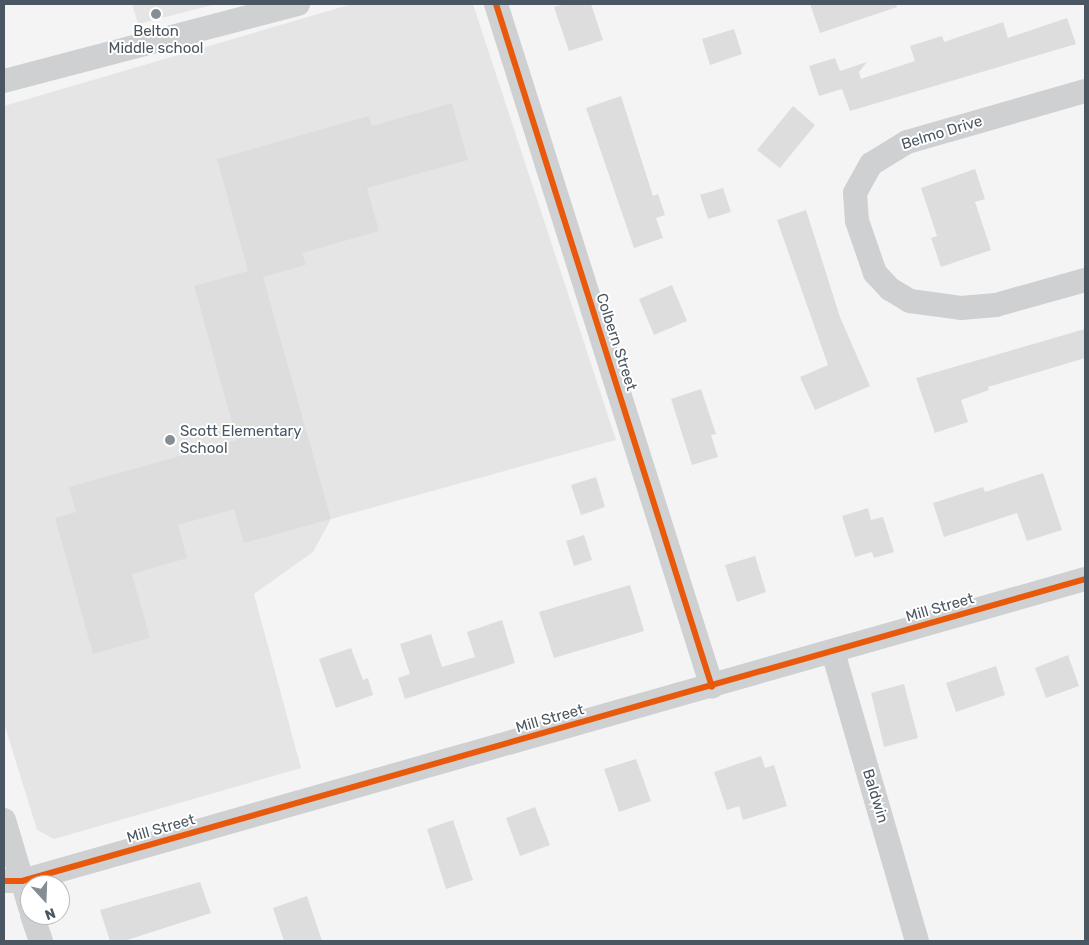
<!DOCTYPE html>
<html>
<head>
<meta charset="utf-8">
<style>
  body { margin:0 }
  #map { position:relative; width:1089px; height:945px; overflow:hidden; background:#f4f4f4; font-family:Rubik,sans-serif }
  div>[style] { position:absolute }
  .education>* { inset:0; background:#e6e5e6 }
  .building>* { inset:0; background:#ddddde }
  .minor>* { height:24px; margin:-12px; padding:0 12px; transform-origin:12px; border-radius:12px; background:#ced0d2 }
  .cycleway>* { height:6px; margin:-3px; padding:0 3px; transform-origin:3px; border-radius:3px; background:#e8590c }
  .dots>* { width:14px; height:14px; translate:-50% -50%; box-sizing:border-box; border:2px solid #fff; border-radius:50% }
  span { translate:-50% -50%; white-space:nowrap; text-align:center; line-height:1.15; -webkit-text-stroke:4px #fff; paint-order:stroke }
  .poi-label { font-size:15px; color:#4a5661 }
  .left { translate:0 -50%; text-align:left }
  .street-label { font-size:15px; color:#4a5661 }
  .frame { position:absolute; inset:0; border:5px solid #4a5661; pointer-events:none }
  .north { position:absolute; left:20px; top:875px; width:50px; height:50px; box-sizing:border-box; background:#fff; border:1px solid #b7bbc0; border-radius:50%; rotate:160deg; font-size:14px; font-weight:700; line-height:20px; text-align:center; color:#4a5661 }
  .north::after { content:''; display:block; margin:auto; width:18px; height:22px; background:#868d94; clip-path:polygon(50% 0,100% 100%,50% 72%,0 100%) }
</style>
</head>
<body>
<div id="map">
  <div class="education">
    <div style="clip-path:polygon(132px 4px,216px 4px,138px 24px)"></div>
    <div style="clip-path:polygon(352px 4px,473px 4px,616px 440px,331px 519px,313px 552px,254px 594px,301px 768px,54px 839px,37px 830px,4px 723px,4px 106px)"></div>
  </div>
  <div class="building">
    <div style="clip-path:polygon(565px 4px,591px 4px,603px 40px,569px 51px,554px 7px)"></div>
    <div style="clip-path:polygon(810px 4px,896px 4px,897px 7px,820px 33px)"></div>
    <div style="clip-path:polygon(1067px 18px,1076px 44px,850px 111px,842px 89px,819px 96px,809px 66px,835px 58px,840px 71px,867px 62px,859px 72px,861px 79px,915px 61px,910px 46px,942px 36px,944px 42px,1003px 22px,1008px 38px)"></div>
    <div style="clip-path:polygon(734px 29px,742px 54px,710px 65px,702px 39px)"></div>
    <div style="clip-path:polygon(621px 96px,653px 196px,658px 194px,665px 215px,656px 218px,663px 238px,634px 248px,586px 108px)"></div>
    <div style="clip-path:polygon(452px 103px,468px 160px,367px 188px,379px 231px,302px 253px,306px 265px,263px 277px,331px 519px,244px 543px,234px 509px,178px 525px,187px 558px,132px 574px,150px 638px,93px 654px,55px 518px,76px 512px,69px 487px,237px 440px,194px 286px,248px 271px,217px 159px,369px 116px,372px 126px)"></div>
    <div style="clip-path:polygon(793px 106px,815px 125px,780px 168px,757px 150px)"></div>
    <div style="clip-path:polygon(975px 169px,985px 199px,975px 202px,991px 250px,941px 267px,931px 238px,937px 236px,921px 188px)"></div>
    <div style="clip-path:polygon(723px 188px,731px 212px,708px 219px,700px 195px)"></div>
    <div style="clip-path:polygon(806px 210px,840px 317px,870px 386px,815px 410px,800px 377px,828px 365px,777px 220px)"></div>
    <div style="clip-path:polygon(672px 285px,687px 321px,654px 335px,639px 299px)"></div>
    <div style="clip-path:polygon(1085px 329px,1085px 358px,988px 387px,989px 390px,961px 400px,968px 422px,935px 433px,916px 378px)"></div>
    <div style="clip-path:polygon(701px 389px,716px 434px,711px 435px,718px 457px,692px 465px,671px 399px)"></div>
    <div style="clip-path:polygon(1043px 473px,1062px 530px,1027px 541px,1017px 513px,944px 537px,933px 503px,983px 487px,985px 492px)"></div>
    <div style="clip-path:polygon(596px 477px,605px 507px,581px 515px,571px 485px)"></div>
    <div style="clip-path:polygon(868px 508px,871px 520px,883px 517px,894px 552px,874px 558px,872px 552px,855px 557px,842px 516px)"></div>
    <div style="clip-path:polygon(584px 535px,592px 560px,574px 566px,566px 541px)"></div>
    <div style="clip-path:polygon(755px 556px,766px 592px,737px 602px,725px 565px)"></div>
    <div style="clip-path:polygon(630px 585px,644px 631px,554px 658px,539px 612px)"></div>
    <div style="clip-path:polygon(502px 620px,515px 663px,405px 699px,398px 678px,410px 674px,400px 644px,431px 634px,442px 667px,475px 657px,467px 632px)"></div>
    <div style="clip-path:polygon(351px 648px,363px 680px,368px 678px,373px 695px,336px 708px,319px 659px)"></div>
    <div style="clip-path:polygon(1068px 655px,1079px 686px,1046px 698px,1035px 668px)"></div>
    <div style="clip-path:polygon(996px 666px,1005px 695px,956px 712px,946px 683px)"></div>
    <div style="clip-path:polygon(904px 684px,918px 738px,884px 747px,871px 693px)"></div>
    <div style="clip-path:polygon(761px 756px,765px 768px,774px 765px,787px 806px,743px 820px,739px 806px,727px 810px,714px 772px)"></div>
    <div style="clip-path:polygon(636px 759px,651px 801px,619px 812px,604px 769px)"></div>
    <div style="clip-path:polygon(535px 807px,550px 845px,520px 856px,506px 818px)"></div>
    <div style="clip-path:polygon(453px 820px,473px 880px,446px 889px,427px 829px)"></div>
    <div style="clip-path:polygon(200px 882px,211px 913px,124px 941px,110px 941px,100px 910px)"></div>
    <div style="clip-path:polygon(307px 896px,322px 941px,284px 941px,273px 908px)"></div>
  </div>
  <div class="minor">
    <div style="left:496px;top:4px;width:716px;rotate:72.45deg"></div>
    <div style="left:4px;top:81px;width:304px;rotate:-14.7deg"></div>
    <div style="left:1085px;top:91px;width:185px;rotate:164deg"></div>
    <div style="left:907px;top:142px;width:42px;rotate:148.6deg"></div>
    <div style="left:871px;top:164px;width:33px;rotate:119deg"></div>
    <div style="left:855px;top:193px;width:28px;rotate:86deg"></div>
    <div style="left:857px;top:221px;width:55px;rotate:70.9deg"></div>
    <div style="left:875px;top:273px;width:22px;rotate:47deg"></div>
    <div style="left:890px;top:289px;width:23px;rotate:31deg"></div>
    <div style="left:910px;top:301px;width:51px;rotate:7.8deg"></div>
    <div style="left:961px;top:308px;width:35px;rotate:-5deg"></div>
    <div style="left:996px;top:305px;width:92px;rotate:-15.7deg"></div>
    <div style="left:833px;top:652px;width:301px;rotate:73.8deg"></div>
    <div style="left:4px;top:820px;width:91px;rotate:73.4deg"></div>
    <div style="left:4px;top:881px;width:18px"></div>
    <div style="left:22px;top:881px;width:1105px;rotate:-15.86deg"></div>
    <div style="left:32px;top:915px;width:28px;rotate:71deg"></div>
  </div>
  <div class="cycleway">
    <div style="left:496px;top:4px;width:716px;rotate:72.45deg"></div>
    <div style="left:4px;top:881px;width:18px"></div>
    <div style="left:22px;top:881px;width:1105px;rotate:-15.86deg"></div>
  </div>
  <div class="dots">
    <div style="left:156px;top:14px;background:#868d94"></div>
    <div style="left:170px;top:440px;background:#868d94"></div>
  </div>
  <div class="poi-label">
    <span style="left:156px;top:40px">Belton<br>Middle school</span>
    <span class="left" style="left:180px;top:440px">Scott Elementary<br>School</span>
  </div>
  <div class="street-label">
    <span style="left:942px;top:133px;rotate:-17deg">Belmo Drive</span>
    <span style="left:616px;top:342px;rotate:72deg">Colbern Street</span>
    <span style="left:940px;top:608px;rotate:-16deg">Mill Street</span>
    <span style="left:550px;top:719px;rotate:-16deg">Mill Street</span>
    <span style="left:875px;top:796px;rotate:73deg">Baldwin</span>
    <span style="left:161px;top:829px;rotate:-16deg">Mill Street</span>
  </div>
  <div class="frame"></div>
  <div class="north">N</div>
</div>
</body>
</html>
